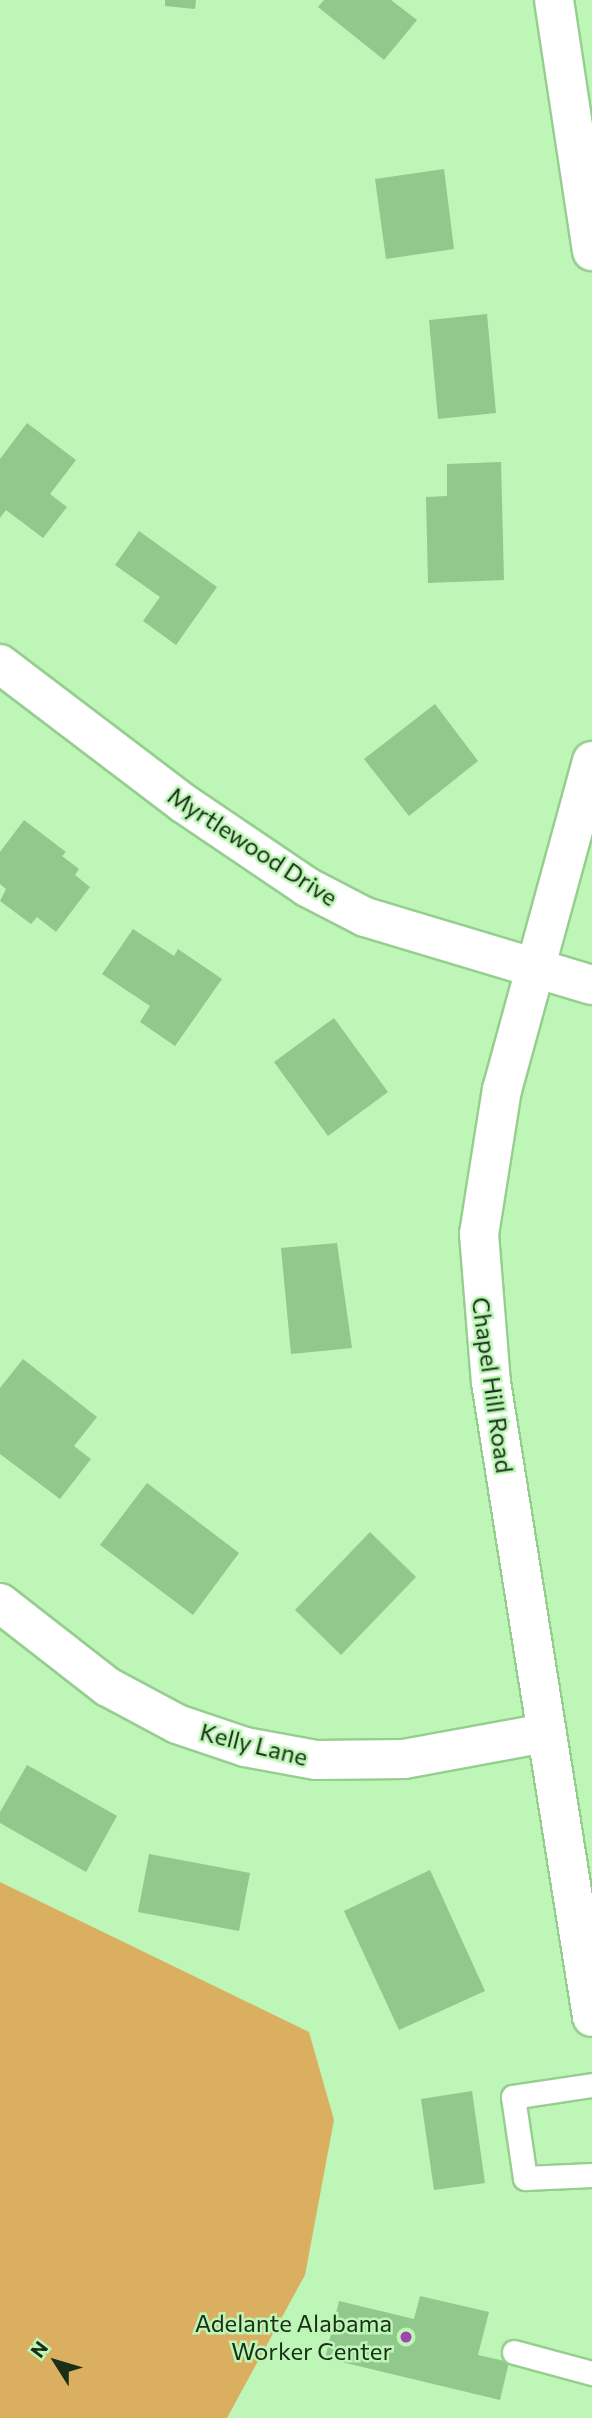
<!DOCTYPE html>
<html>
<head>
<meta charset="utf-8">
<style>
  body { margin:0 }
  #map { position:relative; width:592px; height:2418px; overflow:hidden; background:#bdf6b6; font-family:Commissioner,sans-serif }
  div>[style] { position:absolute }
  .green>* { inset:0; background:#dab060 }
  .building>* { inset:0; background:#91c88b }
  .roads { filter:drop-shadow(2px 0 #96ce90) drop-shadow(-2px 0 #96ce90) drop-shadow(0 2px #96ce90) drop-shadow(0 -2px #96ce90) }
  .lane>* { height:23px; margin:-11.5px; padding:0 11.5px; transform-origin:11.5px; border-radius:11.5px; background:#fff }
  .street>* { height:38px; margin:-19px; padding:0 19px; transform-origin:19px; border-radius:19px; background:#fff }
  .dots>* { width:19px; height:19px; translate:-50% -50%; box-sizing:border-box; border:4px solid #bdf6b6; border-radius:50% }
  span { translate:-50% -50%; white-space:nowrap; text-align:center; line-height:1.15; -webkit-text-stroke:5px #bdf6b6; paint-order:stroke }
  .street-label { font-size:24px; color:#192f17 }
  .poi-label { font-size:24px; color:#192f17 }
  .right { translate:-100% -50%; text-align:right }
  .north { position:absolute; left:21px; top:2327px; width:70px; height:70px; -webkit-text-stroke:5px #bdf6b6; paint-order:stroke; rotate:307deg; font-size:19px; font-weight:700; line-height:28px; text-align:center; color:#192f17 }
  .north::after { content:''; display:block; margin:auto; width:24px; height:32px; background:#192f17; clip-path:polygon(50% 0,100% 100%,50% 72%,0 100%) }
</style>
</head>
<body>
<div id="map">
  <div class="green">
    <div style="clip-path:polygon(0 1882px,309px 2032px,334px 2120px,305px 2275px,227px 2418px,0 2418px)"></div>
  </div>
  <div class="building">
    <div style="clip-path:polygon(165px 0,196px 0,195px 9px,165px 6px)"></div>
    <div style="clip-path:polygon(324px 0,391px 0,417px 20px,384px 60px,318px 7px)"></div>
    <div style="clip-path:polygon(444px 169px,454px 249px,386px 259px,375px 179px)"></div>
    <div style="clip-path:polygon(487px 314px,496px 413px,438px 419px,429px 320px)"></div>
    <div style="clip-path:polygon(27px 423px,76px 460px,50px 494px,67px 507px,43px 538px,6px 510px,0 518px,0 459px)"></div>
    <div style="clip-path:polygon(501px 462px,504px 580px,428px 583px,426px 497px,447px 496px,447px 464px)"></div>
    <div style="clip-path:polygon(139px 531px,217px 587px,176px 645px,143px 621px,160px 597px,115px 565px)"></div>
    <div style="clip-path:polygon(435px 704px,478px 761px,409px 816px,364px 759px)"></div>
    <div style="clip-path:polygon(24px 820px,66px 852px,62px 856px,79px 869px,75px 875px,90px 887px,56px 932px,37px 917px,31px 924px,0 901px,6px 889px,0 884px,0 852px)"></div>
    <div style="clip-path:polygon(133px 929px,174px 956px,178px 949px,222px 979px,175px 1046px,140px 1022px,150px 1006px,102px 974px)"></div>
    <div style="clip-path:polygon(334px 1018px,388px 1092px,328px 1136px,274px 1062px)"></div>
    <div style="clip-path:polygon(337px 1243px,352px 1348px,291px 1354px,281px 1248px)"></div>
    <div style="clip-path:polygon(23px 1359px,97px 1417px,74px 1446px,91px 1459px,60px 1499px,0 1454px,0 1388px)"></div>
    <div style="clip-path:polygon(147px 1483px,239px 1553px,193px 1615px,100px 1545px)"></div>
    <div style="clip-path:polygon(370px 1532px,416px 1577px,341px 1655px,295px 1610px)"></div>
    <div style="clip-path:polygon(27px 1765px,117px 1816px,86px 1872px,0 1823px,0 1812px)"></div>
    <div style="clip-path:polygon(149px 1854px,250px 1873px,239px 1931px,138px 1912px)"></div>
    <div style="clip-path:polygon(430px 1870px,485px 1991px,399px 2030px,344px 1911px)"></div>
    <div style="clip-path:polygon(472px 2091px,485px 2183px,434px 2190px,421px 2099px)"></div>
    <div style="clip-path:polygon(420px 2296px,489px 2312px,478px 2355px,509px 2362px,500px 2400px,325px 2358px,339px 2301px,414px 2319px)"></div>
  </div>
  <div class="roads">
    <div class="lane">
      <div style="left:592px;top:2085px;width:80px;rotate:171.4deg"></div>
      <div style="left:513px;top:2097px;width:82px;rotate:81.6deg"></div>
      <div style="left:525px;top:2178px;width:67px;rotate:-2.6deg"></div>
      <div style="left:514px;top:2352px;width:81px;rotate:15.1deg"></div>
    </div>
    <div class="street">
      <div style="left:554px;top:0;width:254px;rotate:81.4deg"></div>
      <div style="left:0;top:664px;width:230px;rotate:37.2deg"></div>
      <div style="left:183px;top:803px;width:150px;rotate:34.1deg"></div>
      <div style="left:307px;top:887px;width:65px;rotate:27.3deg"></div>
      <div style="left:365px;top:917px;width:237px;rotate:16.7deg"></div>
      <div style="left:592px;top:761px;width:340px;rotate:105.3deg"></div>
      <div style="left:502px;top:1089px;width:147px;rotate:99deg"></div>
      <div style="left:479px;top:1234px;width:148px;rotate:85.4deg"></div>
      <div style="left:491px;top:1382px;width:643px;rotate:80.96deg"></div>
      <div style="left:0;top:1603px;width:137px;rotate:37.9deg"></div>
      <div style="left:108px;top:1687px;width:78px;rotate:28.2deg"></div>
      <div style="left:177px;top:1724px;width:72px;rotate:18.7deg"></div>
      <div style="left:245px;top:1747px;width:72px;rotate:10.4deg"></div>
      <div style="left:316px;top:1760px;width:88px;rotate:-0.7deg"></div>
      <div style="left:404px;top:1759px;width:143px;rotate:-10.4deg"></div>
    </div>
  </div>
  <div class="dots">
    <div style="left:406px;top:2337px;background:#a044ae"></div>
  </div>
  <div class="street-label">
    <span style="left:253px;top:846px;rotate:33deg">Myrtlewood Drive</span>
    <span style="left:493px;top:1385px;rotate:82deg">Chapel Hill Road</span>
    <span style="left:254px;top:1744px;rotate:14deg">Kelly Lane</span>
  </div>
  <div class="poi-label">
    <span class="right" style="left:392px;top:2337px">Adelante Alabama<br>Worker Center</span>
  </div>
  <div class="north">N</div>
</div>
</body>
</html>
